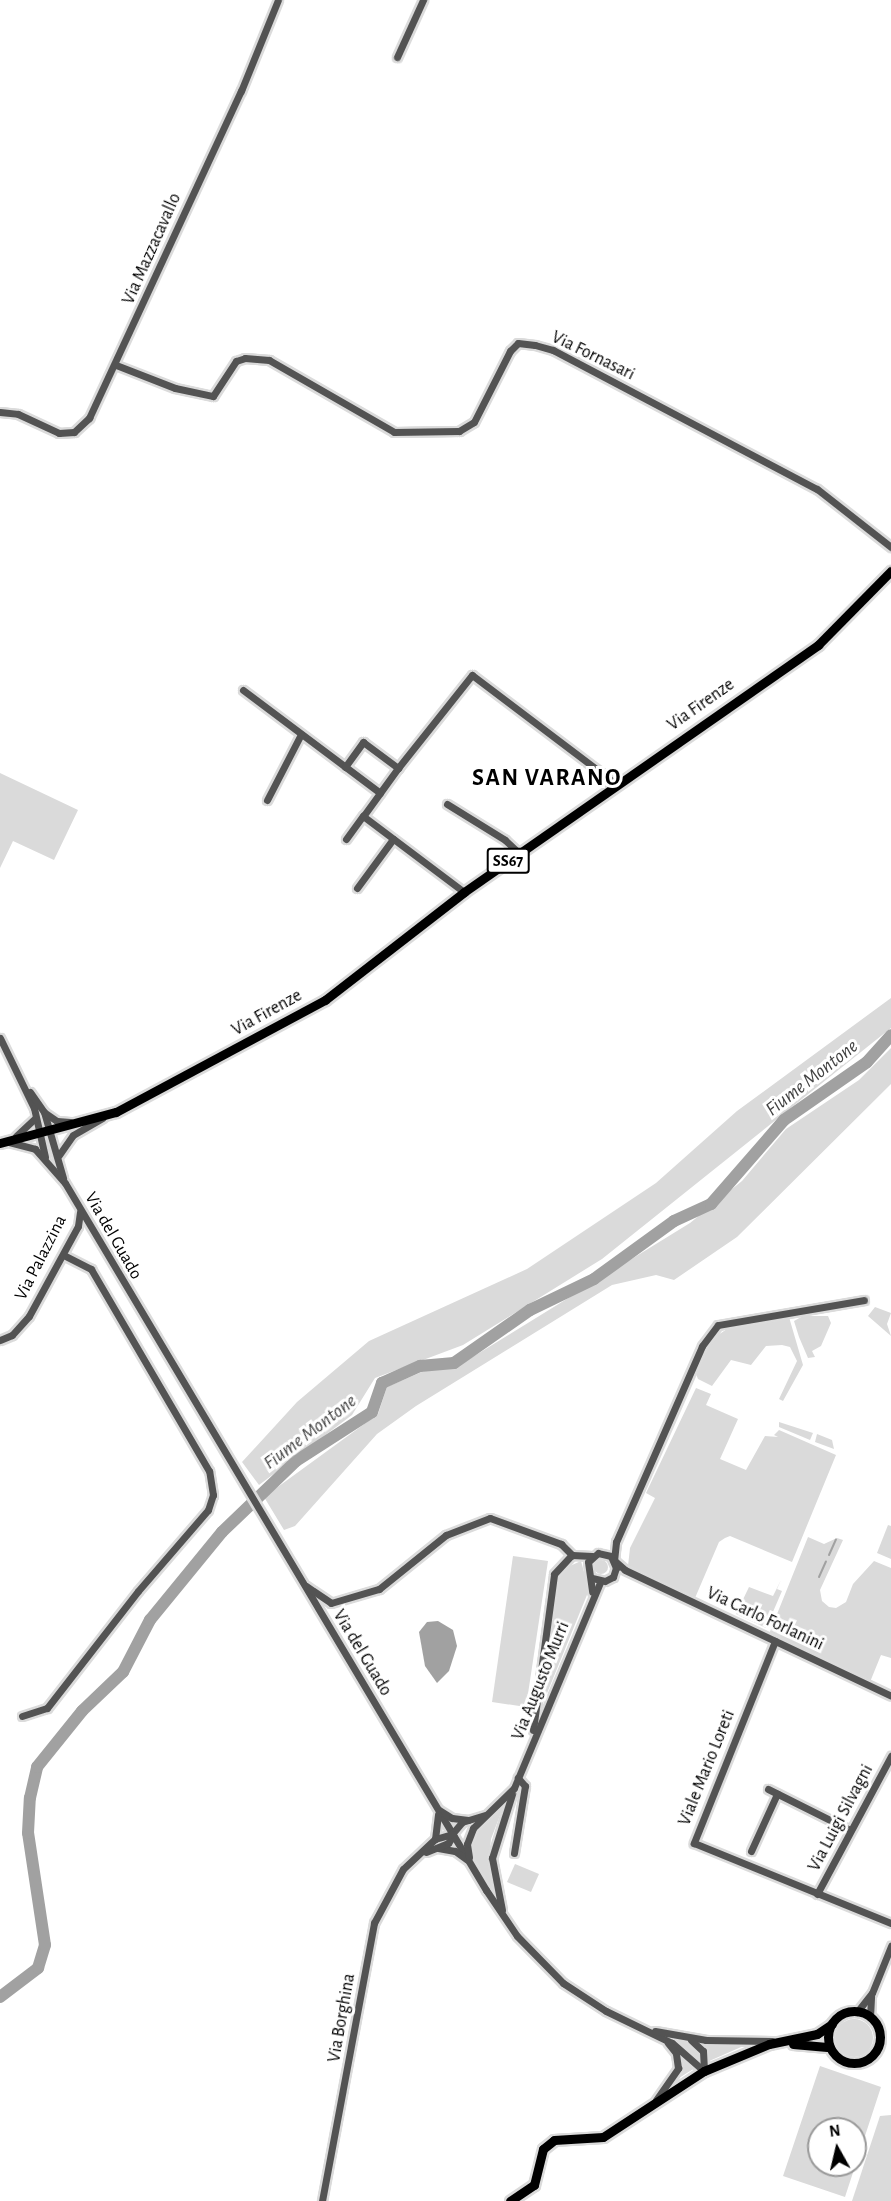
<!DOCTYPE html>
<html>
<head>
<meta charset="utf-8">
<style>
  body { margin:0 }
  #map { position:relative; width:891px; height:2201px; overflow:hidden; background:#fff; font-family:"Alegreya Sans",sans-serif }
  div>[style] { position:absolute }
  .green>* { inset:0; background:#dadada }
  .round { border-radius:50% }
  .water>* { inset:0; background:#a1a1a1 }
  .stream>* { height:2px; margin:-1px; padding:0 1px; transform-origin:1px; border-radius:1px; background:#a1a1a1 }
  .river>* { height:12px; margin:-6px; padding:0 6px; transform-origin:6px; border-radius:6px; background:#a1a1a1 }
  .roads { filter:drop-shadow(2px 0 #dbdbdb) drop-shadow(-2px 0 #dbdbdb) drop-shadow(0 2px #dbdbdb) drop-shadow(0 -2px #dbdbdb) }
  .minor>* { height:7px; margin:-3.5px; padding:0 3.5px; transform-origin:3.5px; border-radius:3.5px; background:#535353 }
  .major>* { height:9px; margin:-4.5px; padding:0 4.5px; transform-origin:4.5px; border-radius:4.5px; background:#000 }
  .major>.ring { margin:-4.5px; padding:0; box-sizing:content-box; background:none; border:9px solid #000; border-radius:50% }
  span { translate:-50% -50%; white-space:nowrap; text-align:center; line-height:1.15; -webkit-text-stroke:6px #fff; paint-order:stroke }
  .shield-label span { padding:2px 4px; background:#fff; border:2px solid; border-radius:4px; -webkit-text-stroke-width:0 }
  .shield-label { font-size:16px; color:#000; font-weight:700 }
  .street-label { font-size:18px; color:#000 }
  .water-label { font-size:20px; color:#424242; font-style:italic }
  .district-label { font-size:24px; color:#000; font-weight:700; letter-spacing:1.5px }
  .north { position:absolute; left:807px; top:2117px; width:60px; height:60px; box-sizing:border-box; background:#fff; border:2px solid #999; border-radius:50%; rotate:352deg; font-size:16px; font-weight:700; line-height:24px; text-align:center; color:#000 }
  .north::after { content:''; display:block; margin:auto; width:21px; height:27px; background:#000; clip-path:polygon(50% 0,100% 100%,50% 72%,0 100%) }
</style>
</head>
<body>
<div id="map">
  <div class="green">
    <div style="clip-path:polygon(0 773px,78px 810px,54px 860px,13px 841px,0 868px)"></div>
    <div style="clip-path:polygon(891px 998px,891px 1028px,602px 1259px,463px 1345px,375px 1378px,352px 1415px,259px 1485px,242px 1462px,297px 1402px,369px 1341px,527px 1269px,656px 1183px,737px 1111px)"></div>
    <div style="clip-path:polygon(891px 1048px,891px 1084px,737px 1237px,674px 1280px,656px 1275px,612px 1285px,416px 1406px,377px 1434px,295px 1526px,284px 1530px,264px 1497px,378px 1414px,387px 1387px,424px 1371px,458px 1366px,690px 1223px,742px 1181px,786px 1129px,859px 1080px)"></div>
    <div style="clip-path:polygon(875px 1307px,891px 1313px,887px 1324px,891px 1336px,868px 1316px)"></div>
    <div style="clip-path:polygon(803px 1316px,828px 1316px,831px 1323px,821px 1346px,812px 1351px,815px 1357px,808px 1358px,799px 1337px,794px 1321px)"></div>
    <div style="clip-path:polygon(789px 1317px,803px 1365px,783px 1401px,779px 1399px,797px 1361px,790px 1347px,782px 1345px,766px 1346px,751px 1365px,731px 1360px,712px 1386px,698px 1379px,696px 1374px,712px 1339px,733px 1325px)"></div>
    <div style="clip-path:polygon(696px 1388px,711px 1394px,706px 1405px,738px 1419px,720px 1459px,746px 1470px,765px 1436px,778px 1437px,774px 1435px,779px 1430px,836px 1455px,792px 1562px,730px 1536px,725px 1538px,719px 1542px,695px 1598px,628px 1566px,630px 1548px,655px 1498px,646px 1493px)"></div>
    <div style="clip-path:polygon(779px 1422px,813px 1433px,810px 1440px,779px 1427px)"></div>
    <div style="clip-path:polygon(817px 1434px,832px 1440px,834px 1449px,815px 1442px)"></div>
    <div style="clip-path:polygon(888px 1525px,891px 1526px,891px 1559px,877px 1553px)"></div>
    <div style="clip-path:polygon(808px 1537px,824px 1544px,837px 1538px,843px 1540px,820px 1590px,822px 1601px,829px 1607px,836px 1608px,846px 1602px,853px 1584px,874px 1561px,891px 1568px,891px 1658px,881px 1655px,870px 1682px,769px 1634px)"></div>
    <div style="clip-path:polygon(513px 1556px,548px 1561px,526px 1707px,492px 1702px)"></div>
    <div class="round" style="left:594px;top:1560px;width:14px;height:14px"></div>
    <div style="clip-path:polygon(581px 1561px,589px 1590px,539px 1713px,559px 1580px,563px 1569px)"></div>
    <div style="clip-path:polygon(781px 1580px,777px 1589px,782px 1591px,766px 1628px,736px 1614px,749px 1587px,773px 1596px)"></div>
    <div style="clip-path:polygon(504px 1805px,491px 1839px,489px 1860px,493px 1892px,473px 1856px,472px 1836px)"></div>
    <div style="clip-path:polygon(515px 1864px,539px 1874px,531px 1892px,507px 1882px)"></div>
    <div class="round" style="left:835px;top:2019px;width:38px;height:38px"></div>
    <div style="clip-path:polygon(668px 2036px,691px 2042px,701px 2053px,701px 2065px)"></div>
    <div style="clip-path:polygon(699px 2041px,748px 2044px,707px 2062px,706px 2050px)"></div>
    <div style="clip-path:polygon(678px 2050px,695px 2068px,674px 2081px,680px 2066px)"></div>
    <div style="clip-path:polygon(evenodd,820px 2066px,881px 2087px,845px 2197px,783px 2176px,820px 2066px,819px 2129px,855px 2129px,855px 2165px,819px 2165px,819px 2129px)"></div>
    <div style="clip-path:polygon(891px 2115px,891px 2201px,852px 2201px,880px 2116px)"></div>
  </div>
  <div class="water">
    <div style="clip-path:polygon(438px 1621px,453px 1630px,457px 1646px,449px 1671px,437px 1683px,425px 1666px,419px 1632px,427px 1622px)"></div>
  </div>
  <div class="stream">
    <div style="left:829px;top:1555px;width:17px;rotate:-66deg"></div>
    <div style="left:819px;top:1577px;width:17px;rotate:-66deg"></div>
  </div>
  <div class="river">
    <div style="left:0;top:1997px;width:48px;rotate:-37.3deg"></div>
    <div style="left:38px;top:1968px;width:24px;rotate:-73deg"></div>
    <div style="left:45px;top:1945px;width:113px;rotate:-98.6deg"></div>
    <div style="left:28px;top:1833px;width:35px;rotate:-87deg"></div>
    <div style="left:30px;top:1798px;width:32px;rotate:-77deg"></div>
    <div style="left:37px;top:1767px;width:72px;rotate:-51.2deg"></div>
    <div style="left:82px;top:1711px;width:57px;rotate:-43.6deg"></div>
    <div style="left:123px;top:1672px;width:59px;rotate:-62.6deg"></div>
    <div style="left:150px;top:1620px;width:114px;rotate:-50.7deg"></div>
    <div style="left:222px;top:1532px;width:103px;rotate:-43.8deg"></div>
    <div style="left:296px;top:1461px;width:90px;rotate:-32.8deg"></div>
    <div style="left:372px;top:1412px;width:31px;rotate:-71deg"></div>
    <div style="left:382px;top:1383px;width:42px;rotate:-24.1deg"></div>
    <div style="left:420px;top:1366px;width:34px;rotate:-5deg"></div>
    <div style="left:454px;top:1363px;width:93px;rotate:-34.9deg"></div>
    <div style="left:530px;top:1310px;width:71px;rotate:-25.8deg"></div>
    <div style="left:594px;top:1279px;width:99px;rotate:-35.9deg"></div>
    <div style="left:674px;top:1221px;width:41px;rotate:-24.7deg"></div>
    <div style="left:711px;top:1204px;width:111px;rotate:-49deg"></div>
    <div style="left:784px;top:1120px;width:101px;rotate:-34.9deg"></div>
    <div style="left:867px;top:1062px;width:36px;rotate:-48deg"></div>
  </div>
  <div class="roads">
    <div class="minor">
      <div style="left:397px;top:57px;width:63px;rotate:-65.5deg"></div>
      <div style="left:116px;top:365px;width:63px;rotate:21.3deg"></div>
      <div style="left:175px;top:388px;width:39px;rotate:12deg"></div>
      <div style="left:213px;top:396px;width:42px;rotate:-56.7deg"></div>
      <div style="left:236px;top:361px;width:9px;rotate:-18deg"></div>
      <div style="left:245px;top:358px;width:24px;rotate:5deg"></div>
      <div style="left:269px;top:360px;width:144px;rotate:29.9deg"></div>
      <div style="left:394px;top:432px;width:65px;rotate:-0.9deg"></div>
      <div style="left:459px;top:431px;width:17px;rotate:-31deg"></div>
      <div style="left:474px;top:422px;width:80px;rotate:-63.1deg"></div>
      <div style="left:510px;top:351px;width:11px;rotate:-45deg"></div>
      <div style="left:518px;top:343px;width:17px;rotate:7deg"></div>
      <div style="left:535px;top:345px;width:19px;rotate:16deg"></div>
      <div style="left:553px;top:350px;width:298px;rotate:27.8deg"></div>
      <div style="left:817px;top:489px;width:94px;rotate:38.1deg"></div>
      <div style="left:0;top:412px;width:18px;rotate:6deg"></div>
      <div style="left:18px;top:414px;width:45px;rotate:24.9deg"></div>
      <div style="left:59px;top:433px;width:15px;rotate:-4deg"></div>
      <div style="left:74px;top:432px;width:21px;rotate:-43deg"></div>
      <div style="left:89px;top:418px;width:361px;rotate:-65.1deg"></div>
      <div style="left:241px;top:91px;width:98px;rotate:-67.9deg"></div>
      <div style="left:243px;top:690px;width:171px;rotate:36.9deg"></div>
      <div style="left:380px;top:793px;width:29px;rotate:126deg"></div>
      <div style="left:345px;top:767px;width:31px;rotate:-54deg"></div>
      <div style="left:363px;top:742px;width:44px;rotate:36.6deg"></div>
      <div style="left:398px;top:768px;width:31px;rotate:126deg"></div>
      <div style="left:398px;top:768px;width:119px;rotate:-51.5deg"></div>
      <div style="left:472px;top:675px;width:181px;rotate:37.1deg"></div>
      <div style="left:267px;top:800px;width:74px;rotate:-62.7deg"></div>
      <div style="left:447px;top:804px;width:68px;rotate:31.8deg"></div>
      <div style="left:505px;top:840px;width:19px;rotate:43deg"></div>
      <div style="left:346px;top:839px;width:29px;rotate:-54deg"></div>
      <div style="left:363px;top:816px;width:126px;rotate:37deg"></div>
      <div style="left:357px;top:888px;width:61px;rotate:-53.7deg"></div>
      <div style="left:0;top:1038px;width:78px;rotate:64.1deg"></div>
      <div style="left:34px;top:1108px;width:50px;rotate:77.3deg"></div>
      <div style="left:30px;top:1092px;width:24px;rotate:55deg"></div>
      <div style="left:44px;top:1112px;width:69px;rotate:73.9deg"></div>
      <div style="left:45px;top:1113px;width:14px;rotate:34deg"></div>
      <div style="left:57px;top:1121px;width:13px;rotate:4deg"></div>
      <div style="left:16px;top:1136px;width:26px;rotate:-43deg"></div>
      <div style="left:9px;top:1142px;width:27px;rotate:15deg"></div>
      <div style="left:35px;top:1149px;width:45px;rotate:48.6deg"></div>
      <div style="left:65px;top:1183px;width:823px;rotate:59.23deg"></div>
      <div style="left:486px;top:1890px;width:55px;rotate:56deg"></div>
      <div style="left:517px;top:1936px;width:66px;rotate:45.6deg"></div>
      <div style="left:563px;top:1983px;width:51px;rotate:33.1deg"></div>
      <div style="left:606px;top:2011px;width:73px;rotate:25.9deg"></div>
      <div style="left:672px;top:2043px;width:43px;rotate:41.2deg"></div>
      <div style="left:59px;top:1155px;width:24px;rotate:-55deg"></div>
      <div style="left:73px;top:1135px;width:34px;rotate:-30deg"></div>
      <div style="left:0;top:1340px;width:13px;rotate:-23deg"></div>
      <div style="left:12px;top:1335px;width:25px;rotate:-48deg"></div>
      <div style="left:29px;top:1316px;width:102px;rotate:-61.4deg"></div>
      <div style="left:78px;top:1226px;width:14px;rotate:-82deg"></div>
      <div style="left:614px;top:1561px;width:19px;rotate:-84deg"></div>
      <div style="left:616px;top:1542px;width:214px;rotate:-66.3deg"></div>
      <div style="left:702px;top:1346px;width:26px;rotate:-53deg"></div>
      <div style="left:718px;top:1325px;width:148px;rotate:-9.7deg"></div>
      <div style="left:615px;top:1561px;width:13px;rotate:42deg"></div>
      <div style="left:625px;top:1570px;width:294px;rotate:25.3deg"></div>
      <div style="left:592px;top:1578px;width:13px;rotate:13deg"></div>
      <div style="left:605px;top:1581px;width:9px;rotate:-27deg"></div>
      <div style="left:613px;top:1577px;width:9px;rotate:-72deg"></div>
      <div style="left:616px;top:1568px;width:13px;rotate:-113deg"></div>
      <div style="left:611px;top:1556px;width:13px;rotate:-167deg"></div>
      <div style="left:598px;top:1553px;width:13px;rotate:138deg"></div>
      <div style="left:588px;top:1562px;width:30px;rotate:82deg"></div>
      <div style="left:306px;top:1586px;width:30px;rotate:34deg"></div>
      <div style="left:331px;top:1603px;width:50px;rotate:-16.3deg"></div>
      <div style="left:379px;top:1589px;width:86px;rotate:-38.9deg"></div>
      <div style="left:446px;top:1535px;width:47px;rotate:-21.1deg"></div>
      <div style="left:490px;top:1518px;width:76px;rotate:20.1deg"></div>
      <div style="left:561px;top:1544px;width:16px;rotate:45deg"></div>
      <div style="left:775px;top:1641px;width:218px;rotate:111.9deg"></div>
      <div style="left:694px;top:1843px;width:213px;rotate:22.1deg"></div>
      <div style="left:22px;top:1716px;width:26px;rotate:-18deg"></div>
      <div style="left:47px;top:1708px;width:148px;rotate:-52.1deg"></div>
      <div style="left:138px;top:1591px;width:107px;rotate:-49.2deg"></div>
      <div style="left:208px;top:1510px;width:16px;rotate:-72deg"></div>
      <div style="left:213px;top:1495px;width:24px;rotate:-99deg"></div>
      <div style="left:209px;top:1471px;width:234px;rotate:-120.3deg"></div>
      <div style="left:91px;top:1269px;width:31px;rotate:-153deg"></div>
      <div style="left:533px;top:1730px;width:157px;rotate:-82.3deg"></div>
      <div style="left:554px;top:1574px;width:26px;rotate:-47deg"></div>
      <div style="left:572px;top:1555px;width:20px;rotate:3deg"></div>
      <div style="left:768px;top:1789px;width:92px;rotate:26.6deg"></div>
      <div style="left:439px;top:1810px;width:15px;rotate:32deg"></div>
      <div style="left:452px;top:1818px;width:16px;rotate:7deg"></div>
      <div style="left:452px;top:1834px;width:16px;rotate:-50deg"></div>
      <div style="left:462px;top:1822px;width:24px;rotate:-17deg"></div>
      <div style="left:435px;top:1839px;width:25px;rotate:-83deg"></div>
      <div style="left:438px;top:1848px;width:17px;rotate:10deg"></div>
      <div style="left:455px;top:1851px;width:14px;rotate:36deg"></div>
      <div style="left:751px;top:1851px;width:63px;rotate:-65.5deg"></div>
      <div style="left:426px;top:1852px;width:24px;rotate:-22deg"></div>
      <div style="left:448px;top:1843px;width:9px;rotate:-54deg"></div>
      <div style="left:514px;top:1853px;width:68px;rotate:-80.7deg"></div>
      <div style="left:525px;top:1786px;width:11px;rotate:-131deg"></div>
      <div style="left:469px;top:1857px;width:13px;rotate:-99deg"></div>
      <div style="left:467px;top:1844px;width:17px;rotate:-69deg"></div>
      <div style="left:473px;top:1828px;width:57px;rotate:-44.3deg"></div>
      <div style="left:514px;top:1788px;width:223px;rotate:-67.3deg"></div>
      <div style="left:817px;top:1894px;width:157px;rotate:-61.8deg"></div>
      <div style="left:502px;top:1910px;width:53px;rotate:-100.9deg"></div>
      <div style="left:492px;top:1858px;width:67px;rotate:-72.6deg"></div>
      <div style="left:857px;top:2012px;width:24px;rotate:-52deg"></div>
      <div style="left:872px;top:1993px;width:51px;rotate:-68deg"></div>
      <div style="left:870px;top:2017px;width:21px;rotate:-87deg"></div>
      <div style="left:655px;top:2031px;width:52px;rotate:10deg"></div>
      <div style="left:706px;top:2040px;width:66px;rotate:0.9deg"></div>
      <div style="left:691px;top:2040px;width:16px;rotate:43deg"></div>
      <div style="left:703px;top:2051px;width:20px;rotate:87deg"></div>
      <div style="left:656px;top:2100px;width:39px;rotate:-55deg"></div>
      <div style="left:678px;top:2068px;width:15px;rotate:-98deg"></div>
      <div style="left:676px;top:2053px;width:13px;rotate:-129deg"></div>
      <div style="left:322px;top:2201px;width:283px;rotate:-79.4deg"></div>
      <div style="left:374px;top:1923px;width:61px;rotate:-61.8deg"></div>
      <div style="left:403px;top:1869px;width:44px;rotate:-43.2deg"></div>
      <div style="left:435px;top:1839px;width:18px;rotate:-16deg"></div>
    </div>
    <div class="major">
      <div style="left:0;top:1143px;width:120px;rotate:-15deg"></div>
      <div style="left:116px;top:1112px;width:237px;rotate:-28.2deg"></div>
      <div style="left:325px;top:1000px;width:176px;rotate:-37.8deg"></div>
      <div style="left:464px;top:892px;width:432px;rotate:-34.9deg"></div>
      <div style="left:818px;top:645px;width:104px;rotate:-45.4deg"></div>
      <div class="ring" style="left:828px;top:2011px;width:43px;height:43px"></div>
      <div style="left:793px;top:2044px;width:37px;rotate:5deg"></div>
      <div style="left:510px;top:2201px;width:29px;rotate:-34deg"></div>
      <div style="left:534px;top:2185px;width:37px;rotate:-76deg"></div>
      <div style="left:543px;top:2149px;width:14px;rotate:-39deg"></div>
      <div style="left:554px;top:2140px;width:49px;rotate:-3.5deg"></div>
      <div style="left:603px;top:2137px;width:121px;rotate:-33.2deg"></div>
      <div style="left:704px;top:2071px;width:70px;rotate:-22.6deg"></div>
      <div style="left:769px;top:2044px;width:49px;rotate:-11.8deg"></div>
      <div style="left:817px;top:2034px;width:18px;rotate:-34deg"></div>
    </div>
  </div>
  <div class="shield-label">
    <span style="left:508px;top:861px">SS67</span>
  </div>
  <div class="street-label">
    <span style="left:152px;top:249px;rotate:-66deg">Via Mazzacavallo</span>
    <span style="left:593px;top:356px;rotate:26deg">Via Fornasari</span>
    <span style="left:701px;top:705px;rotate:-35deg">Via Firenze</span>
    <span style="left:267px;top:1013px;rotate:-29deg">Via Firenze</span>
    <span style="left:113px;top:1236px;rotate:60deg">Via del Guado</span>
    <span style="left:41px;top:1258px;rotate:-63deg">Via Palazzina</span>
    <span style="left:765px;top:1619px;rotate:25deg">Via Carlo Forlanini</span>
    <span style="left:362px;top:1653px;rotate:59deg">Via del Guado</span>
    <span style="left:541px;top:1681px;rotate:-68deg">Via Augusto Murri</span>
    <span style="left:707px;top:1768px;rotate:-68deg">Viale Mario Loreti</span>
    <span style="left:841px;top:1818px;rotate:-62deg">Via Luigi Silvagni</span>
    <span style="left:342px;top:2018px;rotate:-80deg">Via Borghina</span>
  </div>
  <div class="water-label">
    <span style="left:812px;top:1078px;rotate:-38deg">Fiume Montone</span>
    <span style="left:310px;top:1432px;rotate:-37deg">Fiume Montone</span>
  </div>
  <div class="district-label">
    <span style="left:547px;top:779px">SAN VARANO</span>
  </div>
  <div class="north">N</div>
</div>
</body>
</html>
